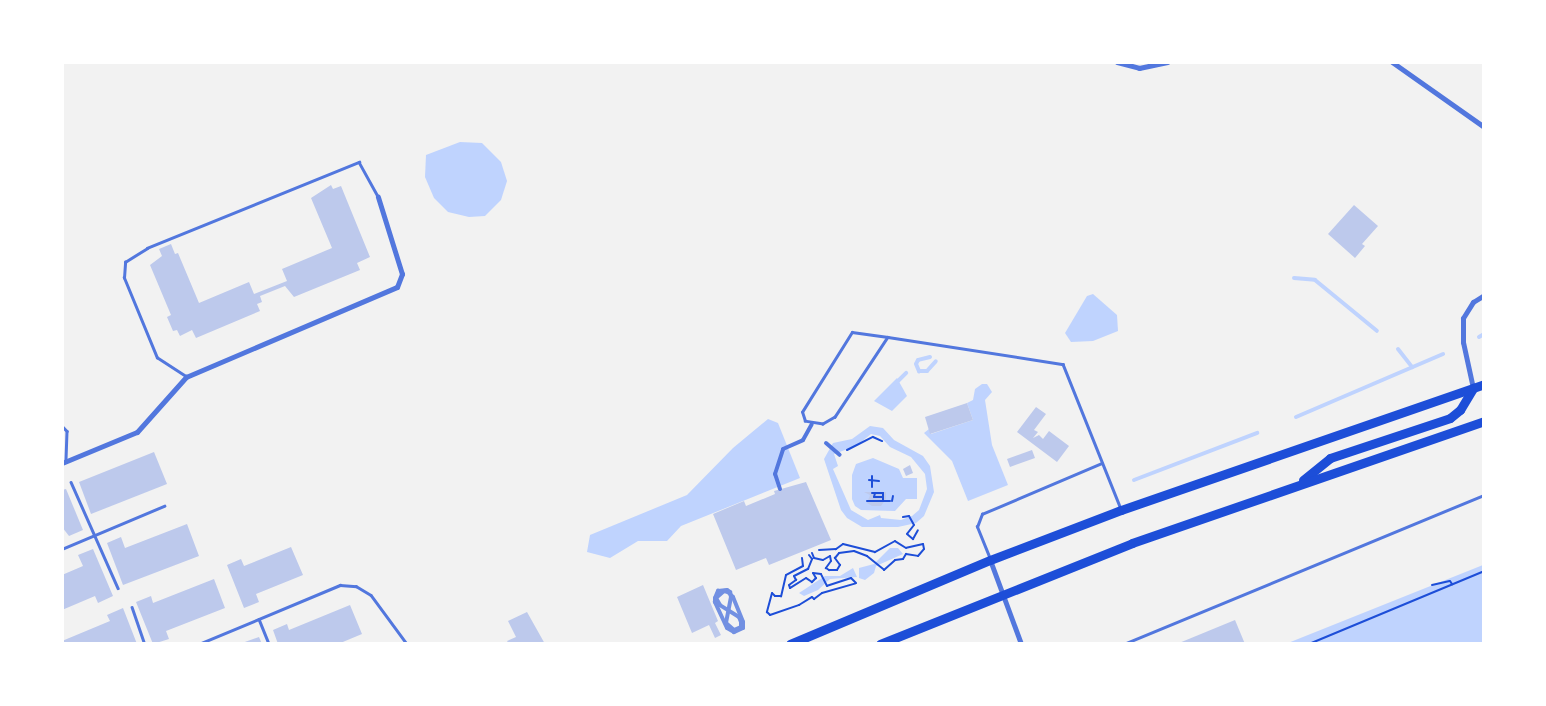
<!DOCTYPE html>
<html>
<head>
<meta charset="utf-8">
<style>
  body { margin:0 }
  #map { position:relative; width:1546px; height:706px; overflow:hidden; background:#f2f2f2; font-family:Quicksand,sans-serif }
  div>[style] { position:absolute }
  .water>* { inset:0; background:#bfd3fe }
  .stream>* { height:4px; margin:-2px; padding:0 2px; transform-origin:2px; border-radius:2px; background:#bfd3fe }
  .building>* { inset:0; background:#bdc9ec }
  .path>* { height:2px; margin:-1px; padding:0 1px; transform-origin:1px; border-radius:1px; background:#1d4ed8 }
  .service>* { height:2.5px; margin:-1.25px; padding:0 1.25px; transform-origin:1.25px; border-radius:1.25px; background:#5277de }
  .pedestrian>* { height:4px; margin:-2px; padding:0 2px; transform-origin:2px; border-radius:2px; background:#5277de }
  .minor>* { height:5px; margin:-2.5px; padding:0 2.5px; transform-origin:2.5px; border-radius:2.5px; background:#5277de }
  .trunk>* { height:9px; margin:-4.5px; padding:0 4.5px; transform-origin:4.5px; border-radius:4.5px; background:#1d4ed8 }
  .rail>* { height:4px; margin:-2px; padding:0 2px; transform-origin:2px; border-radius:2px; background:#7290e2 }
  span { translate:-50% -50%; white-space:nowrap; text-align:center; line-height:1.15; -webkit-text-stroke:4px #fff; paint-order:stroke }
  .frame { position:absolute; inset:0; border:64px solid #fff; pointer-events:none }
</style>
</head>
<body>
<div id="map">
  <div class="water">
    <div style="clip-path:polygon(460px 142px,482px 143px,501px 162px,507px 181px,501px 200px,485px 216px,469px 217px,448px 212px,434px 198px,425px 177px,426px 155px)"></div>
    <div style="clip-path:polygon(1093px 294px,1117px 315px,1118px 331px,1093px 341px,1071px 342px,1065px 333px,1087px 296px)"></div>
    <div style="clip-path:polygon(897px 378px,907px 396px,892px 411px,874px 401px)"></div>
    <div style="clip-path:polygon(982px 384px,987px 384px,992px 392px,985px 400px,992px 445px,1008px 485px,968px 501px,952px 461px,924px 433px,929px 429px,931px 434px,973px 420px,967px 403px,973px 400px,975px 389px)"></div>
    <div style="clip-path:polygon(768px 419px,778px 423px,800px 478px,681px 526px,667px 541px,638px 541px,610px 558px,587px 552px,590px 535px,687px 495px,733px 448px)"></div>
    <div style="clip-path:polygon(evenodd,870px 426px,883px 428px,894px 440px,923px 456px,930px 466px,934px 492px,924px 516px,916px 523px,898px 527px,862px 527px,847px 518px,841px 510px,824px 459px,833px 443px,852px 439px,870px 426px,871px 434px,880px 436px,890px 447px,911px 457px,925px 474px,927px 489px,919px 510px,912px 516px,901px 520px,881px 518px,880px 515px,868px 520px,851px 510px,833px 469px,838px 466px,834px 454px,856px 446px,871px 434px)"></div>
    <div style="clip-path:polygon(873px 458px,899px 469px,903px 478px,917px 478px,917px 499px,906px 499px,895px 511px,861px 510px,855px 506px,852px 499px,852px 475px,856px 464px)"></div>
    <div style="clip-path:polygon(890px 548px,898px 548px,903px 554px,876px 566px,874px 573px,865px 580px,859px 578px,859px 568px,874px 564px)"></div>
    <div style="clip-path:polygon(1483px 565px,1483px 643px,1288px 643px)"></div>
    <div style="clip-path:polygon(853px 568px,857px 577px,830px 579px,818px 590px,804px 596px,799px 593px,825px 576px,840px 576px)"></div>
  </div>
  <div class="stream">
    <div style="left:1294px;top:278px;width:21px;rotate:5deg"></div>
    <div style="left:1315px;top:280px;width:80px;rotate:39.4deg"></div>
    <div style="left:1479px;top:337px;width:6px;rotate:-31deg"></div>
    <div style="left:1398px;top:349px;width:23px;rotate:52deg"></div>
    <div style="left:930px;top:357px;width:12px;rotate:166deg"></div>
    <div style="left:918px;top:360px;width:4px;rotate:117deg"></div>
    <div style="left:916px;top:364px;width:8px;rotate:67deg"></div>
    <div style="left:919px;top:371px;width:8px"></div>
    <div style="left:927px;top:371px;width:13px;rotate:-48deg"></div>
    <div style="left:897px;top:382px;width:13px;rotate:-45deg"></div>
    <div style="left:1296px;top:417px;width:160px;rotate:-23.2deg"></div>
    <div style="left:1134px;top:480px;width:132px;rotate:-20.9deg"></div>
  </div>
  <div class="building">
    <div style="clip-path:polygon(331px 185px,333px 189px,341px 186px,370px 257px,357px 263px,360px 270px,294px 297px,285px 286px,260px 296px,262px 302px,257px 304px,260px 311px,196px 338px,192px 330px,180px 336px,177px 330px,173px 331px,167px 317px,171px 315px,150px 265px,162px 256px,159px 249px,171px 244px,175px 254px,178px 253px,199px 303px,249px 282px,254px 294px,287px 281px,282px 269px,332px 248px,311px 198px)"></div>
    <div style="clip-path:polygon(1354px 205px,1378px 226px,1362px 244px,1365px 246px,1355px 258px,1328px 234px)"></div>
    <div style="clip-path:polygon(967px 403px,973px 420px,930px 434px,925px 417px)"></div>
    <div style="clip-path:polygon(1036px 407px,1046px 414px,1034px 430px,1038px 432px,1033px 438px,1039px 435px,1043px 439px,1049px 431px,1069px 446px,1057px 462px,1017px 432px)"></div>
    <div style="clip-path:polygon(1032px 450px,1035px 458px,1010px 467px,1007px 459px)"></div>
    <div style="clip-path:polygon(154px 452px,167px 484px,91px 514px,79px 482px)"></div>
    <div style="clip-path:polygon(910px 465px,913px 473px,906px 476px,903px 469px)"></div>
    <div style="clip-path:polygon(806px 482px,831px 540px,769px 565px,766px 558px,736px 570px,713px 514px,744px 501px,746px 506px,775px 494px,774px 491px)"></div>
    <div style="clip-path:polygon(66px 489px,83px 530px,69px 536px,62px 527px,62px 490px)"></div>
    <div style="clip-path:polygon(864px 492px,886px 492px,886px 499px,881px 506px,872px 506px,867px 503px,870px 495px)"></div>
    <div style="clip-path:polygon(187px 524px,199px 556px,123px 585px,107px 543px,121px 537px,125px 548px)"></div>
    <div style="clip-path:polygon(291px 547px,303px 575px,256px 594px,259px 602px,244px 608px,227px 565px,241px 559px,244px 566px)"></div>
    <div style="clip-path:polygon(93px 549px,113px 596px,98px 603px,95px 596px,62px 610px,62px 575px,83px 566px,78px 555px)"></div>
    <div style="clip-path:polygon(214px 579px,225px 608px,166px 631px,169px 639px,153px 644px,136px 602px,151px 596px,153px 603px)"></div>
    <div style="clip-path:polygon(703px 585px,718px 621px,715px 623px,721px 635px,715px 638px,709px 625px,692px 633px,677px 597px)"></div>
    <div style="clip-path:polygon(350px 605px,362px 634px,338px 644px,278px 644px,273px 630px,287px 624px,289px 630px)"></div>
    <div style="clip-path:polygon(123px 608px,137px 644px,62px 644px,62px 641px,110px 621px,107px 615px)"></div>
    <div style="clip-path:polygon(527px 612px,545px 644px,509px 644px,507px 641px,516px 637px,508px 621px)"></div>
    <div style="clip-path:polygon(1235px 620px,1245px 644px,1179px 644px,1179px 643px)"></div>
    <div style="clip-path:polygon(259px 637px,262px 644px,242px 644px,242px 643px)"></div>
  </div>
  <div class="path">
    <div style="left:847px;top:450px;width:29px;rotate:-27deg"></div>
    <div style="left:873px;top:437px;width:10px;rotate:24deg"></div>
    <div style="left:869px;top:480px;width:10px;rotate:6deg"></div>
    <div style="left:872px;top:487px;width:11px;rotate:-90deg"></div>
    <div style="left:872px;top:493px;width:11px"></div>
    <div style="left:883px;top:493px;width:8px;rotate:90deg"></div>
    <div style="left:883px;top:501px;width:7px"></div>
    <div style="left:875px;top:493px;width:4px;rotate:104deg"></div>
    <div style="left:874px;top:497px;width:8px"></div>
    <div style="left:867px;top:501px;width:16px"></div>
    <div style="left:892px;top:501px;width:5px;rotate:-79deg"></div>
    <div style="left:903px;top:517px;width:6px;rotate:-9deg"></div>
    <div style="left:909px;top:516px;width:10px;rotate:61deg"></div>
    <div style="left:914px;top:525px;width:11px;rotate:128deg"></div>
    <div style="left:907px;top:534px;width:8px;rotate:40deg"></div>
    <div style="left:913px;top:539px;width:10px;rotate:-61deg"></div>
    <div style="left:812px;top:553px;width:5px;rotate:68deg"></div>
    <div style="left:814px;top:558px;width:9px;rotate:13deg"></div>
    <div style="left:823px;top:560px;width:8px;rotate:-30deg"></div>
    <div style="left:830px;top:556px;width:5px;rotate:79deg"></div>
    <div style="left:831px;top:561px;width:9px;rotate:126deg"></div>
    <div style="left:826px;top:568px;width:4px;rotate:34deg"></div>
    <div style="left:829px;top:570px;width:8px"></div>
    <div style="left:837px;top:570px;width:6px;rotate:-59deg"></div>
    <div style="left:840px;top:565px;width:9px;rotate:-126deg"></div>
    <div style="left:835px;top:558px;width:6px;rotate:-51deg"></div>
    <div style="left:839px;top:553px;width:15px;rotate:-8deg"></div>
    <div style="left:854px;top:551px;width:14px;rotate:21deg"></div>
    <div style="left:867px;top:556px;width:22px;rotate:39deg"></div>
    <div style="left:884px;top:570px;width:15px;rotate:-42deg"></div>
    <div style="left:895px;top:560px;width:8px;rotate:-7deg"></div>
    <div style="left:903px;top:559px;width:6px;rotate:-59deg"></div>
    <div style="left:906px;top:554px;width:12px;rotate:9deg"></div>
    <div style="left:918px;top:556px;width:9px;rotate:-49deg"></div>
    <div style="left:924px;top:549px;width:5px;rotate:-101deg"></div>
    <div style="left:923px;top:544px;width:17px;rotate:167deg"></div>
    <div style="left:906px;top:548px;width:13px;rotate:-148deg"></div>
    <div style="left:895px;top:541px;width:23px;rotate:151deg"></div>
    <div style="left:875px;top:552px;width:33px;rotate:-166deg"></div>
    <div style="left:843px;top:544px;width:9px;rotate:144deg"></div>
    <div style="left:836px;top:549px;width:17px;rotate:177deg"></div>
    <div style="left:802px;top:558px;width:8px;rotate:83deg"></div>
    <div style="left:803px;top:566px;width:19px;rotate:152deg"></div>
    <div style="left:786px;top:575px;width:22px;rotate:103deg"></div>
    <div style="left:781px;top:596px;width:6px;rotate:180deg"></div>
    <div style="left:775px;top:596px;width:4px;rotate:-135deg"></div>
    <div style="left:772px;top:593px;width:20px;rotate:105deg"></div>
    <div style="left:767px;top:612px;width:4px;rotate:45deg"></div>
    <div style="left:770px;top:615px;width:31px;rotate:-19deg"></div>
    <div style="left:799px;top:605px;width:15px;rotate:-32deg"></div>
    <div style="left:812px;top:597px;width:3px;rotate:45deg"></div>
    <div style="left:814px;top:599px;width:10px;rotate:-37deg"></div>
    <div style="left:822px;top:593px;width:35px;rotate:-16deg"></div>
    <div style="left:856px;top:583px;width:7px;rotate:-135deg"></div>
    <div style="left:851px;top:578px;width:25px;rotate:162deg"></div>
    <div style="left:827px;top:586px;width:13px;rotate:-117deg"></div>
    <div style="left:821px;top:574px;width:8px;rotate:-173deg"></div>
    <div style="left:813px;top:573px;width:6px;rotate:59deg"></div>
    <div style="left:816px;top:578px;width:6px;rotate:135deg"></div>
    <div style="left:812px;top:582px;width:7px;rotate:-146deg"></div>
    <div style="left:806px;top:578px;width:19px;rotate:148deg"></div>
    <div style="left:790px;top:588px;width:3px;rotate:-108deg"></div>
    <div style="left:789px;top:585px;width:9px;rotate:-36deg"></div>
    <div style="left:796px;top:580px;width:4px;rotate:-117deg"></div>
    <div style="left:794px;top:576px;width:16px;rotate:-27deg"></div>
    <div style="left:808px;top:569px;width:11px;rotate:-68deg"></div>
    <div style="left:812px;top:559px;width:5px;rotate:-127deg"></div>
    <div style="left:1432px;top:585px;width:18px;rotate:-13deg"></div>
    <div style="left:1450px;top:581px;width:4px;rotate:56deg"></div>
    <div style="left:1309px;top:644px;width:190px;rotate:-22.6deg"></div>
  </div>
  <div class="service">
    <div style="left:888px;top:337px;width:96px;rotate:123.5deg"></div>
    <div style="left:835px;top:417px;width:14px;rotate:150deg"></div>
    <div style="left:823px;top:424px;width:18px;rotate:-171deg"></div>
    <div style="left:805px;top:421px;width:9px;rotate:-108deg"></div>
    <div style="left:802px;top:412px;width:94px;rotate:-58deg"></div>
    <div style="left:852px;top:332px;width:36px;rotate:8deg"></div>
    <div style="left:888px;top:337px;width:177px;rotate:8.8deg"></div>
    <div style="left:1063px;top:364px;width:156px;rotate:68.2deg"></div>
    <div style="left:185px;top:376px;width:33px;rotate:-147deg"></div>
    <div style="left:157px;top:358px;width:87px;rotate:-112.4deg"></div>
    <div style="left:124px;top:278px;width:16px;rotate:-86deg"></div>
    <div style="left:125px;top:262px;width:26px;rotate:-32deg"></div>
    <div style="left:147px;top:248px;width:229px;rotate:-22.1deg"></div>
    <div style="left:359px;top:162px;width:39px;rotate:61deg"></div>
    <div style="left:62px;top:426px;width:7px;rotate:45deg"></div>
    <div style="left:67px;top:431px;width:30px;rotate:92deg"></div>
    <div style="left:71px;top:482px;width:116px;rotate:66.1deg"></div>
    <div style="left:62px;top:549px;width:111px;rotate:-22.9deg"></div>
    <div style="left:990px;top:559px;width:35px;rotate:-112deg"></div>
    <div style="left:977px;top:527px;width:14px;rotate:-69deg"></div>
    <div style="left:982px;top:514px;width:130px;rotate:-23deg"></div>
    <div style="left:132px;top:607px;width:39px;rotate:71deg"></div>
    <div style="left:259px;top:619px;width:27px;rotate:68deg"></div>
    <div style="left:199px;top:644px;width:153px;rotate:-22.7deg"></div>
    <div style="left:340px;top:585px;width:16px;rotate:4deg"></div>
    <div style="left:356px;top:586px;width:17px;rotate:31deg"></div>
    <div style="left:371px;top:595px;width:61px;rotate:53.7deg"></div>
    <div style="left:1124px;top:644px;width:390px;rotate:-22.5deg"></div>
  </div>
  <div class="pedestrian">
    <div style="left:826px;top:443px;width:18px;rotate:41deg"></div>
    <div style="left:780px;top:489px;width:16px;rotate:-108deg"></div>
    <div style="left:775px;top:474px;width:26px;rotate:-72deg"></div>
    <div style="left:783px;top:449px;width:22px;rotate:-24deg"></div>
    <div style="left:803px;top:440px;width:18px;rotate:-61deg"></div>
  </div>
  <div class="minor">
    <div style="left:1117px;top:62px;width:23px;rotate:15deg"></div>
    <div style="left:1139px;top:68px;width:29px;rotate:-12deg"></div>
    <div style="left:1392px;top:62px;width:113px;rotate:35.2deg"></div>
    <div style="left:1473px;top:388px;width:47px;rotate:-102.3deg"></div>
    <div style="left:1463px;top:342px;width:24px;rotate:-90deg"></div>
    <div style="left:1463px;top:318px;width:19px;rotate:-58deg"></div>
    <div style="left:1473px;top:302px;width:13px;rotate:-32deg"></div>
    <div style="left:62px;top:463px;width:81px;rotate:-22.5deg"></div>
    <div style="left:137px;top:432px;width:74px;rotate:-48.3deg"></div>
    <div style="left:186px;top:377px;width:229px;rotate:-23.1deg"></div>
    <div style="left:397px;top:287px;width:14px;rotate:-69deg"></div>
    <div style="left:402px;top:274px;width:81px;rotate:-107.3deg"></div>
    <div style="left:990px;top:560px;width:90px;rotate:69.7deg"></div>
  </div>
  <div class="trunk">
    <div style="left:1303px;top:480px;width:35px;rotate:-39deg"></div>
    <div style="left:1330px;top:458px;width:126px;rotate:-18.4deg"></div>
    <div style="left:1450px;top:418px;width:13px;rotate:-39deg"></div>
    <div style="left:1460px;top:410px;width:26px;rotate:-59deg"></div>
    <div style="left:790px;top:644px;width:217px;rotate:-22.8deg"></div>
    <div style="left:990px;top:560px;width:140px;rotate:-20.9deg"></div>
    <div style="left:1121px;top:510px;width:384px;rotate:-19.1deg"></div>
    <div style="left:880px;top:644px;width:271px;rotate:-21.8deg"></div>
    <div style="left:1132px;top:543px;width:373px;rotate:-19.1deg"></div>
  </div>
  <div class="rail">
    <div style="left:733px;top:597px;width:27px;rotate:68deg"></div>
    <div style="left:743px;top:622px;width:6px;rotate:90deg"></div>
    <div style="left:743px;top:628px;width:10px;rotate:156deg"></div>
    <div style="left:734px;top:632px;width:8px;rotate:-150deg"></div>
    <div style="left:727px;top:628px;width:29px;rotate:-115deg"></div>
    <div style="left:715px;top:602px;width:4px;rotate:-90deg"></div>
    <div style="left:715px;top:598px;width:8px;rotate:-67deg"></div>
    <div style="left:718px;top:591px;width:9px;rotate:-6deg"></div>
    <div style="left:727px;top:590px;width:4px;rotate:34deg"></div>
    <div style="left:730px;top:592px;width:5px;rotate:79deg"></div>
    <div style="left:731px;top:597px;width:26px;rotate:101deg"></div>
    <div style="left:726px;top:623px;width:11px;rotate:41deg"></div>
    <div style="left:734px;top:630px;width:8px;rotate:-23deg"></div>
    <div style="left:741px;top:627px;width:5px;rotate:-90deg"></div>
    <div style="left:741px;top:622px;width:5px;rotate:-112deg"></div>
    <div style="left:739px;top:617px;width:22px;rotate:-148deg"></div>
    <div style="left:720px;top:605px;width:8px;rotate:-120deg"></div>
    <div style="left:716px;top:598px;width:11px;rotate:-41deg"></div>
    <div style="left:724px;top:591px;width:4px;rotate:14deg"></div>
    <div style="left:728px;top:592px;width:7px;rotate:45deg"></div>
  </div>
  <div class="frame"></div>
</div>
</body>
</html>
